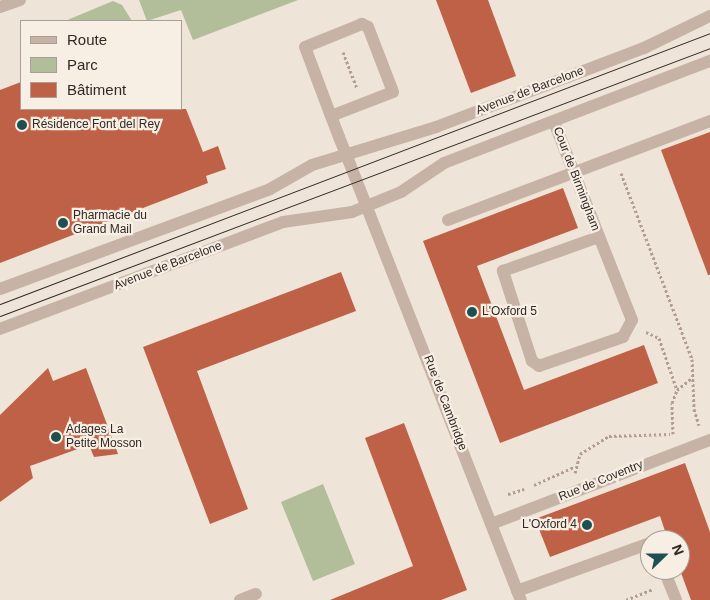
<!DOCTYPE html>
<html>
<head>
<meta charset="utf-8">
<style>
  body { margin:0 }
  #map { position:relative; width:710px; height:600px; overflow:hidden; background:#efe4d8; font-family:Arial,sans-serif }
  div>[style] { position:absolute }
  .green>* { inset:0; background:#b2bd99 }
  .building>* { inset:0; background:#bf6146 }
  .path>* { height:3px; margin-top:-1.5px; transform-origin:0; background:repeating-linear-gradient(90deg,#b29d8f 0 2.5px,transparent 0 5px) }
  .service>* { height:12px; margin:-6px; padding:0 6px; transform-origin:6px; border-radius:6px; background:#c6b3a5 }
  .pedestrian>* { height:12px; margin:-6px; padding:0 6px; transform-origin:6px; border-radius:6px; background:#c6b3a5 }
  .minor>* { height:12px; margin:-6px; padding:0 6px; transform-origin:6px; border-radius:6px; background:#c6b3a5 }
  .tram>* { height:1px; margin:-0.5px; padding:0 0.5px; transform-origin:0.5px; border-radius:0.5px; background:#322926 }
  .dots>* { width:14px; height:14px; translate:-50% -50%; box-sizing:border-box; border:2px solid #f7eee4; border-radius:50% }
  span { translate:-50% -50%; white-space:nowrap; text-align:center; line-height:1.15; -webkit-text-stroke:4.5px #f7eee4; paint-order:stroke }
  .street-label { font-size:12px; color:#322926 }
  .poi-label { font-size:12px; color:#322926 }
  .left { translate:0 -50%; text-align:left }
  .right { translate:-100% -50%; text-align:right }
  .legend { position:absolute; left:20px; top:20px; width:162px; height:90px; box-sizing:border-box; background:#f7eee4; border:1px solid #a89f98; margin:0; padding:6px 9px; list-style:none; font-size:15px; color:#322926 }
  .legend li { display:flex; align-items:center; gap:10px; height:25px }
  .legend b { width:25px; border:1px solid #a89f98 }
  .north { position:absolute; left:640px; top:530px; width:50px; height:50px; box-sizing:border-box; background:#f7eee4; border:1px solid #a89f98; border-radius:50%; rotate:68deg; font-size:14px; font-weight:700; line-height:20px; text-align:center; color:#322926 }
  .north::after { content:''; display:block; margin:auto; width:18px; height:22px; background:#1e4f51; clip-path:polygon(50% 0,100% 100%,50% 72%,0 100%) }
</style>
</head>
<body>
<div id="map">
  <div class="green">
    <div style="clip-path:polygon(139px 0,298px 0,193px 40px,181px 10px,147px 21px)"></div>
    <div style="clip-path:polygon(113px 1px,122px 5px,132px 21px,65px 21px)"></div>
    <div style="clip-path:polygon(323px 484px,355px 564px,313px 581px,281px 502px)"></div>
  </div>
  <div class="building">
    <div style="clip-path:polygon(436px 0,488px 0,516px 76px,471px 93px)"></div>
    <div style="clip-path:polygon(21px 82px,21px 109px,186px 109px,203px 152px,218px 146px,226px 169px,206px 176px,208px 183px,0 263px,0 90px)"></div>
    <div style="clip-path:polygon(710px 132px,710px 275px,708px 275px,661px 150px)"></div>
    <div style="clip-path:polygon(563px 188px,578px 228px,477px 266px,524px 390px,644px 345px,658px 383px,500px 443px,423px 241px)"></div>
    <div style="clip-path:polygon(341px 272px,356px 311px,197px 371px,248px 509px,210px 524px,143px 347px)"></div>
    <div style="clip-path:polygon(48px 368px,53px 381px,86px 368px,118px 454px,94px 457px,89px 445px,30px 466px,33px 478px,0 502px,0 415px)"></div>
    <div style="clip-path:polygon(404px 423px,467px 590px,441px 600px,330px 600px,413px 566px,365px 438px)"></div>
    <div style="clip-path:polygon(685px 463px,710px 532px,710px 600px,691px 600px,680px 570px,680px 540px,668px 540px,660px 516px,550px 557px,535px 519px)"></div>
  </div>
  <div class="path">
    <div style="left:343px;top:52px;width:39px;rotate:69deg"></div>
    <div style="left:621px;top:173px;width:199px;rotate:69.1deg"></div>
    <div style="left:692px;top:359px;width:50px;rotate:87.7deg"></div>
    <div style="left:694px;top:409px;width:17px;rotate:73deg"></div>
    <div style="left:646px;top:332px;width:14px;rotate:25deg"></div>
    <div style="left:659px;top:338px;width:55px;rotate:70.9deg"></div>
    <div style="left:673px;top:434px;width:31px;rotate:-92deg"></div>
    <div style="left:672px;top:403px;width:14px;rotate:-69deg"></div>
    <div style="left:677px;top:390px;width:19px;rotate:-39deg"></div>
    <div style="left:575px;top:473px;width:20px;rotate:-75deg"></div>
    <div style="left:580px;top:454px;width:34px;rotate:-32deg"></div>
    <div style="left:609px;top:436px;width:61px;rotate:-1.9deg"></div>
    <div style="left:534px;top:485px;width:44px;rotate:-24.2deg"></div>
    <div style="left:508px;top:494px;width:17px;rotate:-17deg"></div>
    <div style="left:626px;top:600px;width:29px;rotate:-22deg"></div>
  </div>
  <div class="service">
    <div style="left:331px;top:116px;width:66px;rotate:-21.2deg"></div>
    <div style="left:393px;top:92px;width:70px;rotate:-111deg"></div>
    <div style="left:368px;top:27px;width:7px;rotate:-153deg"></div>
    <div style="left:362px;top:24px;width:61px;rotate:158deg"></div>
    <div style="left:305px;top:47px;width:74px;rotate:69.4deg"></div>
    <div style="left:331px;top:116px;width:22px;rotate:69deg"></div>
    <div style="left:339px;top:137px;width:18px;rotate:68deg"></div>
    <div style="left:448px;top:220px;width:280px;rotate:-20.7deg"></div>
    <div style="left:664px;top:570px;width:32px;rotate:68deg"></div>
    <div style="left:517px;top:591px;width:141px;rotate:-19.8deg"></div>
    <div style="left:240px;top:600px;width:17px;rotate:-21deg"></div>
  </div>
  <div class="pedestrian">
    <div style="left:0;top:7px;width:21px;rotate:-19deg"></div>
    <div style="left:491px;top:524px;width:235px;rotate:-21deg"></div>
  </div>
  <div class="minor">
    <div style="left:554px;top:122px;width:213px;rotate:68.5deg"></div>
    <div style="left:632px;top:320px;width:19px;rotate:118deg"></div>
    <div style="left:623px;top:337px;width:89px;rotate:161deg"></div>
    <div style="left:539px;top:366px;width:9px;rotate:-144deg"></div>
    <div style="left:532px;top:361px;width:95px;rotate:-107.9deg"></div>
    <div style="left:503px;top:271px;width:102px;rotate:-19.5deg"></div>
    <div style="left:346px;top:154px;width:479px;rotate:68.6deg"></div>
    <div style="left:0;top:289px;width:288px;rotate:-20.3deg"></div>
    <div style="left:270px;top:189px;width:48px;rotate:-29.7deg"></div>
    <div style="left:312px;top:165px;width:130px;rotate:-17deg"></div>
    <div style="left:436px;top:127px;width:222px;rotate:-20.8deg"></div>
    <div style="left:644px;top:48px;width:73px;rotate:-25.9deg"></div>
    <div style="left:0;top:329px;width:303px;rotate:-20.7deg"></div>
    <div style="left:283px;top:222px;width:70px;rotate:-8.2deg"></div>
    <div style="left:352px;top:212px;width:53px;rotate:-22.2deg"></div>
    <div style="left:401px;top:192px;width:52px;rotate:-34deg"></div>
    <div style="left:444px;top:163px;width:285px;rotate:-21deg"></div>
  </div>
  <div class="tram">
    <div style="left:0;top:304px;width:760px;rotate:-20.89deg"></div>
    <div style="left:0;top:316px;width:759px;rotate:-20.68deg"></div>
  </div>
  <div class="dots">
    <div style="left:22px;top:125px;background:#1e4f51"></div>
    <div style="left:63px;top:223px;background:#1e4f51"></div>
    <div style="left:472px;top:312px;background:#1e4f51"></div>
    <div style="left:56px;top:437px;background:#1e4f51"></div>
    <div style="left:587px;top:525px;background:#1e4f51"></div>
  </div>
  <div class="street-label">
    <span style="left:530px;top:91px;rotate:-21deg">Avenue de Barcelone</span>
    <span style="left:576px;top:179px;rotate:69deg">Cour de Birmingham</span>
    <span style="left:168px;top:266px;rotate:-21deg">Avenue de Barcelone</span>
    <span style="left:445px;top:403px;rotate:69deg">Rue de Cambridge</span>
    <span style="left:601px;top:481px;rotate:-22deg">Rue de Coventry</span>
  </div>
  <div class="poi-label">
    <span class="left" style="left:32px;top:125px">Résidence Font del Rey</span>
    <span class="left" style="left:73px;top:223px">Pharmacie du<br>Grand Mail</span>
    <span class="left" style="left:482px;top:312px">L'Oxford 5</span>
    <span class="left" style="left:66px;top:437px">Adages La<br>Petite Mosson</span>
    <span class="right" style="left:577px;top:525px">L'Oxford 4</span>
  </div>
  <ul class="legend">
  <li><b style="height:6px;background:#c6b3a5"></b>Route</li>
  <li><b style="height:14px;background:#b2bd99"></b>Parc</li>
  <li><b style="height:14px;background:#bf6146"></b>Bâtiment</li>
  </ul>
  <div class="north">N</div>
</div>
</body>
</html>
